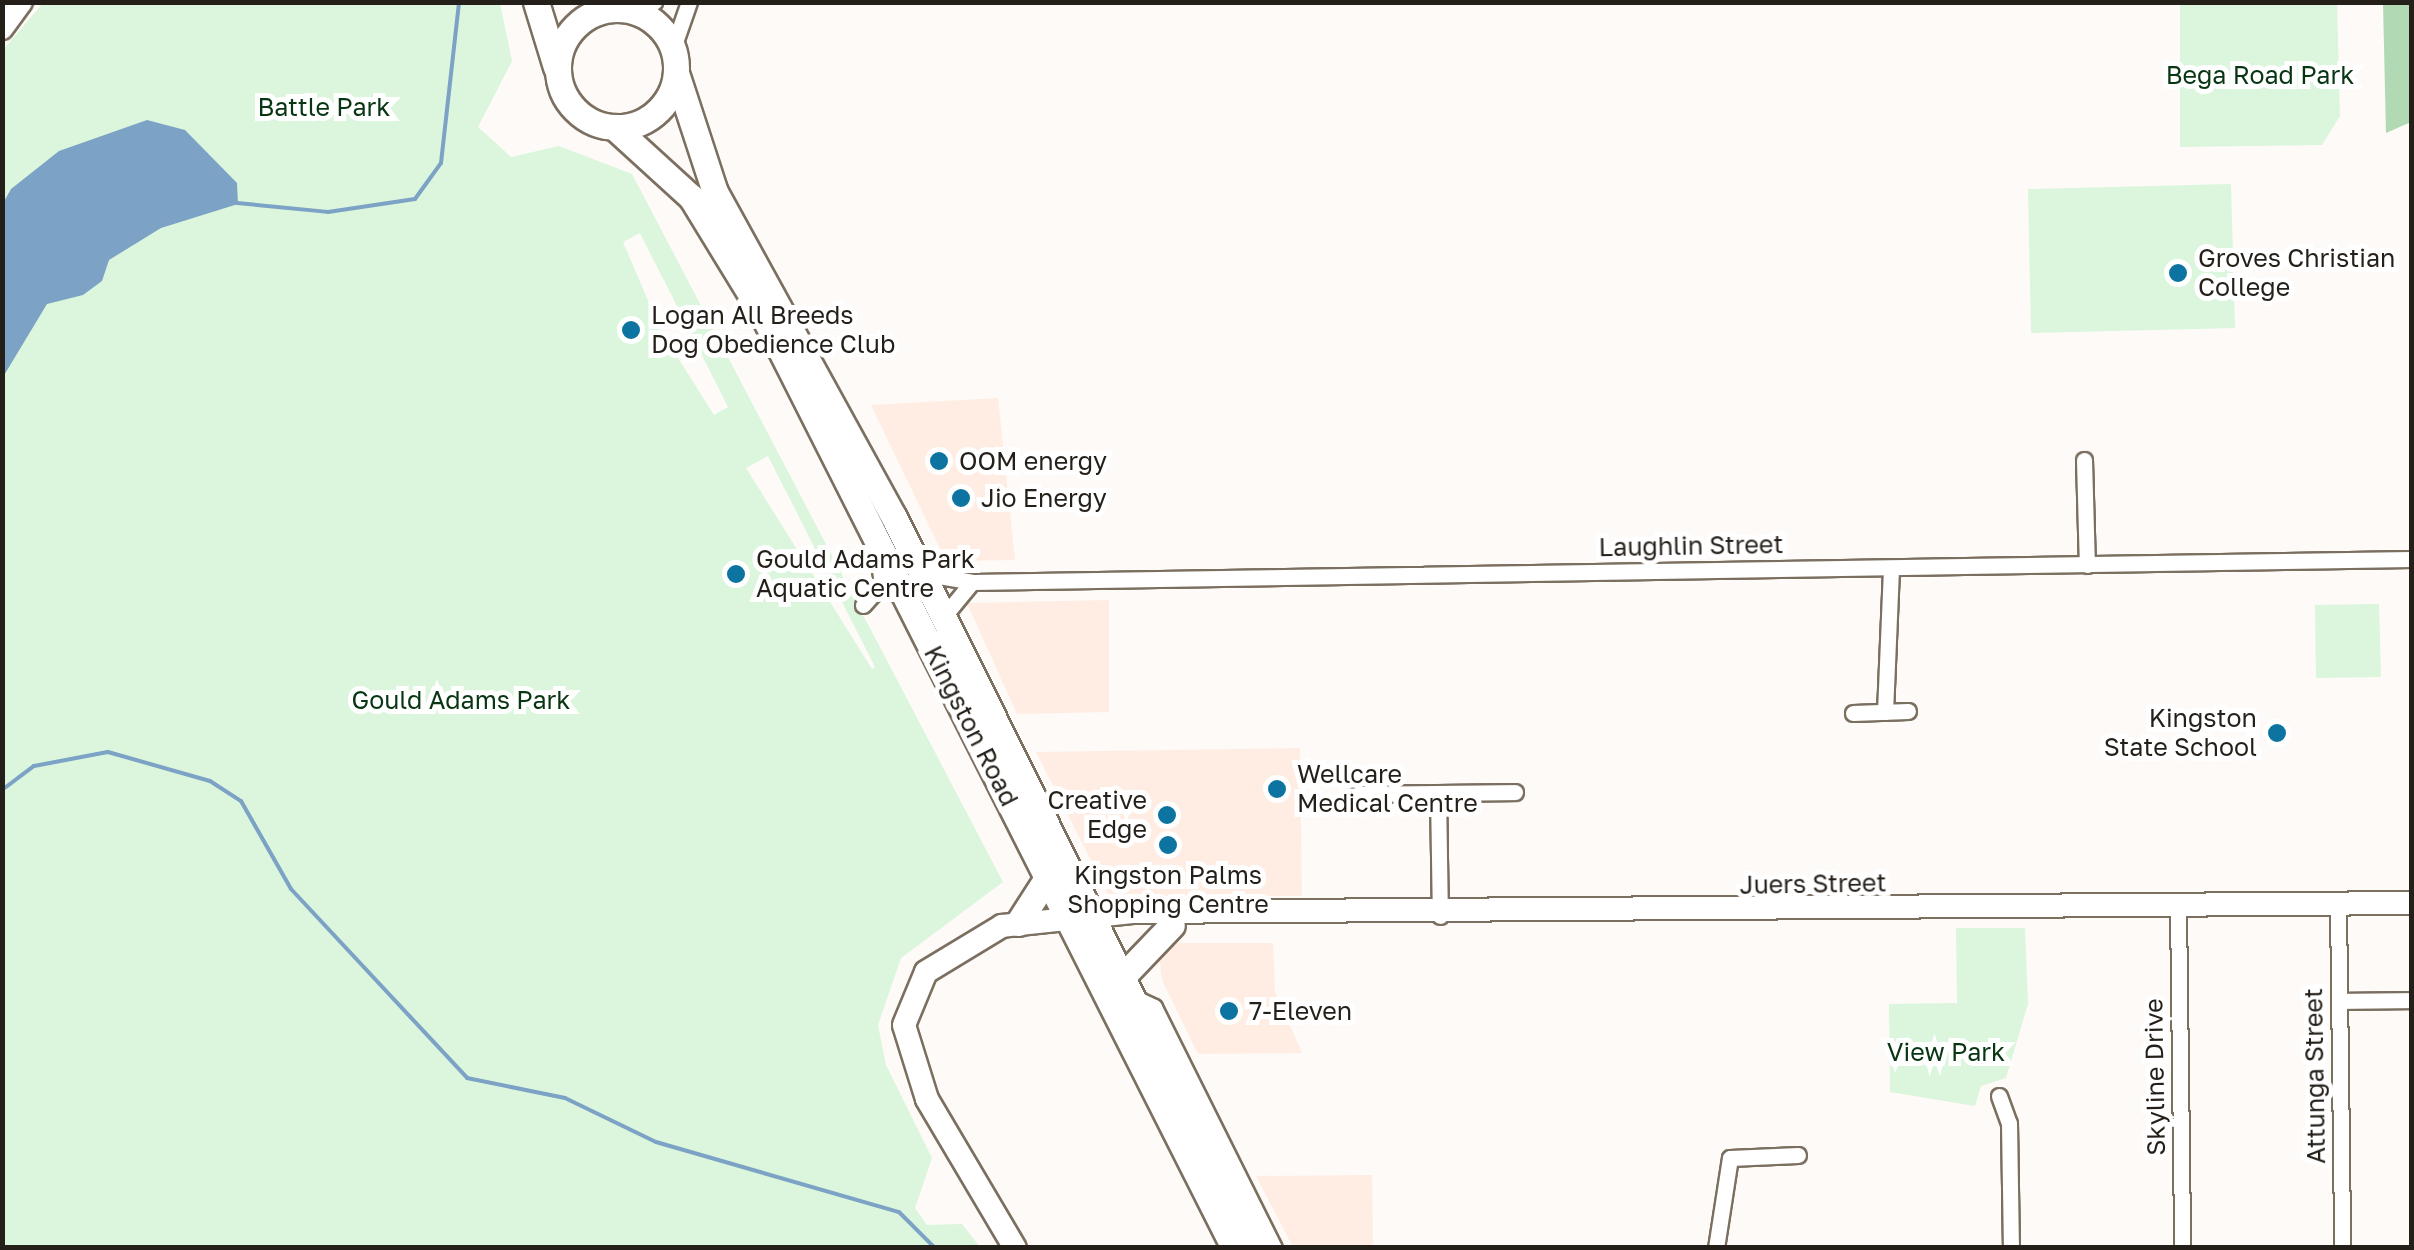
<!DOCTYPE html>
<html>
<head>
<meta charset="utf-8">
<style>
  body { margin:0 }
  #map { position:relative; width:2414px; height:1250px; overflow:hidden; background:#fdfaf7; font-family:"Golos Text",sans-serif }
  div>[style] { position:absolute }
  .commercial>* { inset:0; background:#ffede3 }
  .green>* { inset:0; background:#dbf6dd }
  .forest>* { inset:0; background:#b1d9b4 }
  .water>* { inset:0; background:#7ca2c5 }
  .stream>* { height:4px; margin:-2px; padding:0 2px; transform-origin:2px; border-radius:2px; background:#7ca2c5 }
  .roads { filter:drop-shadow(2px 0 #7b6f60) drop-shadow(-2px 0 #7b6f60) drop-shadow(0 2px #7b6f60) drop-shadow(0 -2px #7b6f60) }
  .street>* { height:15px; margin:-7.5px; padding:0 7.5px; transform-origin:7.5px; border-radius:7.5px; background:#fff }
  .secondary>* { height:22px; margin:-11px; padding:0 11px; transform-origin:11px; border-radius:11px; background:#fff }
  .primary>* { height:25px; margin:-12.5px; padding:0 12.5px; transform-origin:12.5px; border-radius:12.5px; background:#fff }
  .primary>.ring { margin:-12.5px; padding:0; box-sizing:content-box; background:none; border:25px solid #fff; border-radius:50% }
  .dots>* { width:28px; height:28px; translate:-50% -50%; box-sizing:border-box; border:5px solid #fff; border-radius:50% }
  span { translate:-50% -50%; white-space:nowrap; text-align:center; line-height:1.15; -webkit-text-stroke:10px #fff; paint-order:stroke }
  .park-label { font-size:25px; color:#083512 }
  .poi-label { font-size:25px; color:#241f19 }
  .left { translate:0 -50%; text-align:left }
  .right { translate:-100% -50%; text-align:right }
  .street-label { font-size:25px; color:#241f19 }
  .frame { position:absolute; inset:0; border:5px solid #241f19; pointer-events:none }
</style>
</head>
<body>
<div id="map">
  <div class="commercial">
    <div style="clip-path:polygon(998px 398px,1015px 560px,946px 561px,871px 405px)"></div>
    <div style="clip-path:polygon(1109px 600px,1109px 712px,1017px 714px,967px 603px)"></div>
    <div style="clip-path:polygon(1300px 748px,1302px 896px,1109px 896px,1036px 752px)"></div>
    <div style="clip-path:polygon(1175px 943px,1273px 943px,1275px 992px,1302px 1053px,1198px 1054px,1162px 980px,1159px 955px)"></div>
    <div style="clip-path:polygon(1372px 1175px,1373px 1248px,1293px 1247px,1256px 1176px)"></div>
  </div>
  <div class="green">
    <div style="clip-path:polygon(evenodd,43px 3px,500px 3px,512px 61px,478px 127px,511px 157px,559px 146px,632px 174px,1003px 882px,901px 958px,878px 1025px,886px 1065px,932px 1158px,915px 1208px,927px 1225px,962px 1224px,980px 1247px,3px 1248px,3px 50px,43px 3px,640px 233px,728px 407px,714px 415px,661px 331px,623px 242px,640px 233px,43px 3px,768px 456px,875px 667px,872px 669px,746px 468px,768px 456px)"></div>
    <div style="clip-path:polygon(2180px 3px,2337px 3px,2340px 116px,2322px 145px,2180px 147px)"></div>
    <div style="clip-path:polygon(2231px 184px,2235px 328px,2031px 333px,2028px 189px)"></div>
    <div style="clip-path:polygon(2379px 604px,2381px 677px,2316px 678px,2315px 605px)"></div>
    <div style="clip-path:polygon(1956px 928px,2025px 928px,2028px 1004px,2006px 1078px,1981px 1086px,1975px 1106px,1890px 1092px,1889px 1004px,1957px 1003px)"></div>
  </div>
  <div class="forest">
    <div style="clip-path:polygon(2383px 3px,2412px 3px,2411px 122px,2386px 133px)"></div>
  </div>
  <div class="water">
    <div style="clip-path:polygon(147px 120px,185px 130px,237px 183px,238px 204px,161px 228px,109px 260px,102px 281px,83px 295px,47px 304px,3px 377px,2px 205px,11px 189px,59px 151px)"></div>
  </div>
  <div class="stream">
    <div style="left:237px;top:203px;width:91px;rotate:5.6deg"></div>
    <div style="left:328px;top:212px;width:88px;rotate:-8.5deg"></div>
    <div style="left:415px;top:199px;width:44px;rotate:-54.2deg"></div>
    <div style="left:441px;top:163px;width:162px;rotate:-83.6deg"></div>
    <div style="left:2px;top:790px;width:40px;rotate:-37deg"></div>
    <div style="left:34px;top:766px;width:75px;rotate:-10.7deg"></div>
    <div style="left:108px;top:752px;width:106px;rotate:15.9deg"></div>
    <div style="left:210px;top:781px;width:37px;rotate:33deg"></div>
    <div style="left:241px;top:801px;width:101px;rotate:60.4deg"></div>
    <div style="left:291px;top:889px;width:258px;rotate:47deg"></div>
    <div style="left:467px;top:1078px;width:100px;rotate:11.5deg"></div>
    <div style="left:565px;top:1098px;width:101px;rotate:25.8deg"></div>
    <div style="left:656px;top:1142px;width:253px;rotate:16.1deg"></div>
    <div style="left:899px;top:1212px;width:51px;rotate:45deg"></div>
  </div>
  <div class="roads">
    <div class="street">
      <div style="left:636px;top:10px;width:20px;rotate:-24deg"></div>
      <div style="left:674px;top:45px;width:46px;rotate:-70.8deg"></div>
      <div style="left:2084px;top:460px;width:105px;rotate:88.4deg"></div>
      <div style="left:924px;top:561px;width:21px;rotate:45deg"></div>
      <div style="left:939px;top:576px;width:34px;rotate:10deg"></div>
      <div style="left:972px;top:582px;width:1440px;rotate:-0.92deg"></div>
      <div style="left:863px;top:605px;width:28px;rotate:-48deg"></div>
      <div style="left:882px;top:584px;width:22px;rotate:-98deg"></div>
      <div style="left:944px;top:616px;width:44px;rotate:-50.5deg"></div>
      <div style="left:1885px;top:712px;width:144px;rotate:-87.6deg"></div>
      <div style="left:1853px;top:713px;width:55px;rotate:-2.1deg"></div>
      <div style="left:1438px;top:793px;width:123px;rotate:89.1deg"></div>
      <div style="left:1358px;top:794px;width:157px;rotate:-0.7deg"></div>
      <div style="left:2338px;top:904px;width:344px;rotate:89.3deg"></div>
      <div style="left:2178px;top:906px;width:342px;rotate:89.3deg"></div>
      <div style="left:1135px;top:998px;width:21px;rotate:25deg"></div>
      <div style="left:1154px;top:1007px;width:269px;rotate:63.5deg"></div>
      <div style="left:2340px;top:1001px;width:72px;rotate:-0.8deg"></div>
      <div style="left:1999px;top:1096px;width:29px;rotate:70deg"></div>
      <div style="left:2009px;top:1123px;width:125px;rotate:89.1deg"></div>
      <div style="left:1716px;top:1248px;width:91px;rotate:-81.2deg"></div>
      <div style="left:1730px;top:1158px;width:68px;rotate:-2.5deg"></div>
    </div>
    <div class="secondary">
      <div style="left:2px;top:28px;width:32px;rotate:-54deg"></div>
      <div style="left:1015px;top:1248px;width:173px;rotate:-120.6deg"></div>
      <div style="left:927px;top:1099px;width:77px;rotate:-107.3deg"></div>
      <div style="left:904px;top:1025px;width:57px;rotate:-67.5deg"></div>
      <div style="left:926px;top:972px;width:89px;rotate:-31.2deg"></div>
      <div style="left:1002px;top:926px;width:132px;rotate:-6.1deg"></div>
      <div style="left:1133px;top:912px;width:1279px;rotate:-0.4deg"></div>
    </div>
    <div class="primary">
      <div style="left:536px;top:2px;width:68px;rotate:72.9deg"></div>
      <div class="ring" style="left:558px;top:9px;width:93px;height:93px"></div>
      <div style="left:677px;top:76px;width:122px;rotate:71.9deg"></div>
      <div style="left:715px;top:192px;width:371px;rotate:61.2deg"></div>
      <div style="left:894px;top:517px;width:816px;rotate:63.65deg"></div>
      <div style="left:614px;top:127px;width:104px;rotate:42.3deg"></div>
      <div style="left:691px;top:197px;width:136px;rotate:58.5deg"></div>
      <div style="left:762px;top:313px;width:1047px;rotate:63.21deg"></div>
      <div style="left:1018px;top:923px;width:54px;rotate:-57.2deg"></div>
      <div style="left:1124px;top:975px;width:69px;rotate:-46.2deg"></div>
    </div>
  </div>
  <div class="dots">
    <div style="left:2178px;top:273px;background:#0d73a0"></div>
    <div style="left:631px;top:330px;background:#0d73a0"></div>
    <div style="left:939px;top:461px;background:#0d73a0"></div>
    <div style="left:961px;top:498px;background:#0d73a0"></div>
    <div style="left:736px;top:574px;background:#0d73a0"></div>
    <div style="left:2277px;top:733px;background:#0d73a0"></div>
    <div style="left:1277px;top:789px;background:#0d73a0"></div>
    <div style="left:1167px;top:815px;background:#0d73a0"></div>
    <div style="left:1168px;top:845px;background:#0d73a0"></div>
    <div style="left:1229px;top:1011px;background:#0d73a0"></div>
  </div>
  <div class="park-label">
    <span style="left:2260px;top:75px">Bega Road Park</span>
    <span style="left:324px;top:107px">Battle Park</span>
    <span style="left:461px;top:700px">Gould Adams Park</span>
    <span style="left:1946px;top:1052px">View Park</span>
  </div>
  <div class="poi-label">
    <span class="left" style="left:2198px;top:273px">Groves Christian<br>College</span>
    <span class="left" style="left:651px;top:330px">Logan All Breeds<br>Dog Obedience Club</span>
    <span class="left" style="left:959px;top:461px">OOM energy</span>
    <span class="left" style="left:981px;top:498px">Jio Energy</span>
    <span class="left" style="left:756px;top:574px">Gould Adams Park<br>Aquatic Centre</span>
    <span class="right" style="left:2257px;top:733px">Kingston<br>State School</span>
    <span class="left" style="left:1297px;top:789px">Wellcare<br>Medical Centre</span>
    <span class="right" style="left:1147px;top:815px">Creative<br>Edge</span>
    <span style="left:1168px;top:890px">Kingston Palms<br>Shopping Centre</span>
    <span class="left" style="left:1249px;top:1011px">7-Eleven</span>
  </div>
  <div class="street-label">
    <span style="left:1691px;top:546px;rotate:-1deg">Laughlin Street</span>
    <span style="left:971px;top:726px;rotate:63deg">Kingston Road</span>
    <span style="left:1813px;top:884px;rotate:-1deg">Juers Street</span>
    <span style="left:2315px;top:1076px;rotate:-91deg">Attunga Street</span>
    <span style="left:2155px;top:1077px;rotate:-91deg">Skyline Drive</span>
  </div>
  <div class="frame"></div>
</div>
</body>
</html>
